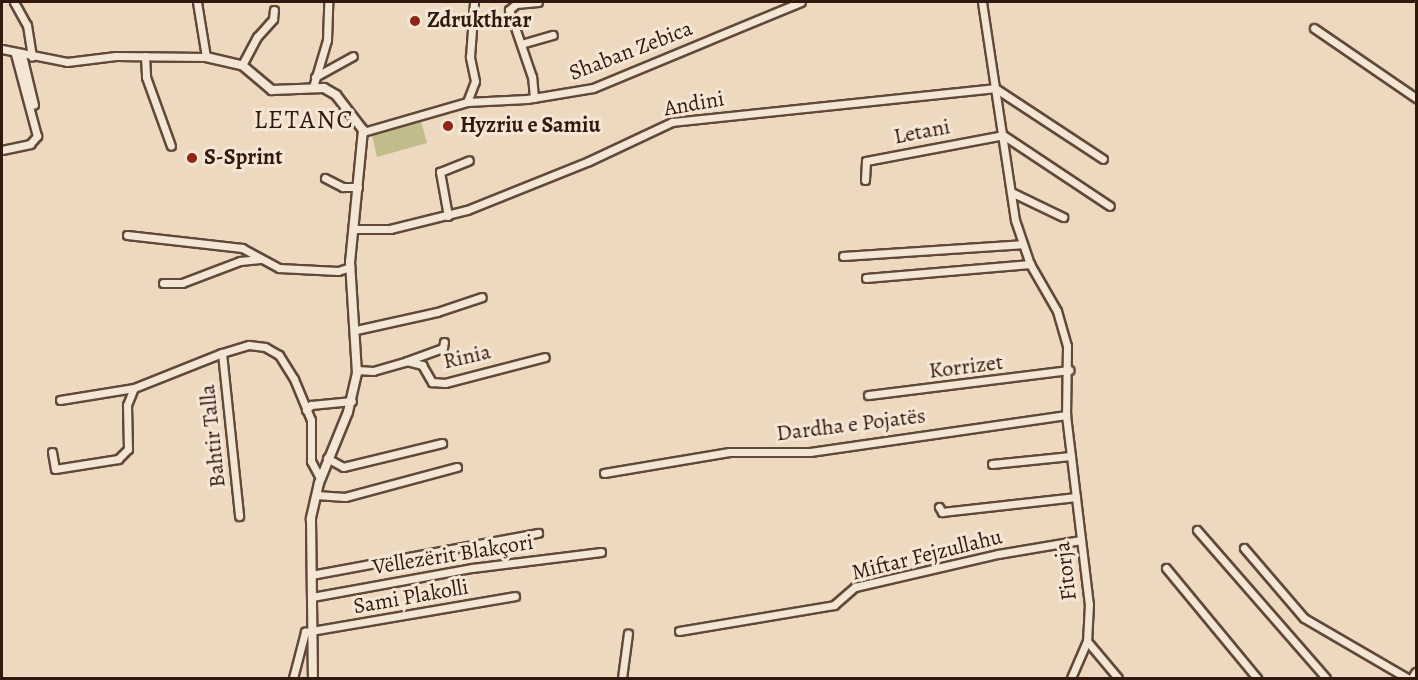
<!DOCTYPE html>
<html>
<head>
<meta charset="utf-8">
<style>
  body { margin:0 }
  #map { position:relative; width:1418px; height:680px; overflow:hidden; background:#edd9bf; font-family:Alegreya,serif }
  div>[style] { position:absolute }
  .green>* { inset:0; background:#c0bc8c }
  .roads { filter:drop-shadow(2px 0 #61493a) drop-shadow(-2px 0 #61493a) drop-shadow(0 2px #61493a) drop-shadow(0 -2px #61493a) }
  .minor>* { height:7px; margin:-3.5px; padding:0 3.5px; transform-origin:3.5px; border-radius:3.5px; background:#f3e6d5 }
  .tertiary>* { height:8px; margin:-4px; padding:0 4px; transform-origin:4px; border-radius:4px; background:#f3e6d5 }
  .secondary>* { height:9px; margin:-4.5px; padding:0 4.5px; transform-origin:4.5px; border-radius:4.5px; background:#f3e6d5 }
  .dots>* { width:16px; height:16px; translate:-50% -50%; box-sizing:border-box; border:3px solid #f3e6d5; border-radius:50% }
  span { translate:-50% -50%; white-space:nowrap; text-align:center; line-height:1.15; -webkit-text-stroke:6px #f3e6d5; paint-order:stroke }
  .poi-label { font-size:22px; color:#32190d; font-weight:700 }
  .left { translate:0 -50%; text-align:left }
  .street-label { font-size:22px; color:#32190d }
  .quarter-label { font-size:26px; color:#32190d; letter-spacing:1.5px }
  .frame { position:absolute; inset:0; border:3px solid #32190d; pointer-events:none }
</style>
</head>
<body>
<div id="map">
  <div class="green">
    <div style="clip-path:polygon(421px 121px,427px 143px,377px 157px,372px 135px)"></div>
  </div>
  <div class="roads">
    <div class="minor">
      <div style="left:14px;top:2px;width:26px;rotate:61deg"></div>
      <div style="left:27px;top:25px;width:32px;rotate:81deg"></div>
      <div style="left:982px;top:2px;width:220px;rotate:81.4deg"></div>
      <div style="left:1015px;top:220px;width:46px;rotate:71.2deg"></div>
      <div style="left:1030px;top:264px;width:54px;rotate:60.1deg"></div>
      <div style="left:1057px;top:311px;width:36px;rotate:74deg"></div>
      <div style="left:1067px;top:346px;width:69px;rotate:90.8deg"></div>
      <div style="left:1066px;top:415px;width:190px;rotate:83.1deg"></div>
      <div style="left:1089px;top:604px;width:37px;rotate:93deg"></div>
      <div style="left:1087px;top:641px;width:40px;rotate:113.4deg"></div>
      <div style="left:1314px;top:28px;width:124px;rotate:34.5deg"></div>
      <div style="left:521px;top:44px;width:33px;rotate:-16deg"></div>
      <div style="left:2px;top:49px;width:66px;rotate:11.3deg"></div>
      <div style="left:67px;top:62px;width:49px;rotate:-7deg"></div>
      <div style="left:116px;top:56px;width:90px;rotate:0.6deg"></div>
      <div style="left:206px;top:57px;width:56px;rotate:-99.3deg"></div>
      <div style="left:22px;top:55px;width:51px;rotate:76.5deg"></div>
      <div style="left:145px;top:56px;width:21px;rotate:87deg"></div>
      <div style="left:146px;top:77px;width:73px;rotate:70.1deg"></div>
      <div style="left:242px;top:65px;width:32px;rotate:-62deg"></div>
      <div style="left:257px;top:37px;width:24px;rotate:-48deg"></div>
      <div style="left:273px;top:19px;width:9px;rotate:-84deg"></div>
      <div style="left:315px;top:77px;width:43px;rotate:-28.9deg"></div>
      <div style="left:313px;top:87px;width:49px;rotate:-73.4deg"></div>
      <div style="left:327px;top:40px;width:38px;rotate:-88deg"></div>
      <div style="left:995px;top:88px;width:129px;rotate:33.3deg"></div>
      <div style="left:534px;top:98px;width:21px;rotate:-95deg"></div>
      <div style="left:532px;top:77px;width:71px;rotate:-108.9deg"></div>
      <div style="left:509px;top:10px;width:9px;rotate:-41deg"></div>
      <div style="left:516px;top:4px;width:22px;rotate:-5deg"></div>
      <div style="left:467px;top:102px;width:22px;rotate:-69deg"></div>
      <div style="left:475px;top:81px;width:25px;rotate:-102deg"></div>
      <div style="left:470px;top:57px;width:55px;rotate:-85.8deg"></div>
      <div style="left:363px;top:132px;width:108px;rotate:-16.1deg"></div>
      <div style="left:467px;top:102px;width:60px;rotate:-2.9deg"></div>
      <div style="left:527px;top:99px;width:67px;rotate:-9.5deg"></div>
      <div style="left:593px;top:88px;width:225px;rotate:-22.5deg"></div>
      <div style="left:1003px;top:135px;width:128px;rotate:33.6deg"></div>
      <div style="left:2px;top:150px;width:29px;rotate:-12deg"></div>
      <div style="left:30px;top:144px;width:11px;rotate:-49deg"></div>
      <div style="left:37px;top:136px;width:85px;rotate:-105deg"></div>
      <div style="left:325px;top:178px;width:20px;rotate:27deg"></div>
      <div style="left:343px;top:187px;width:15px"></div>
      <div style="left:865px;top:180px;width:19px;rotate:-87deg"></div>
      <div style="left:866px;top:161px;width:139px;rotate:-10.7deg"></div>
      <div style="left:1011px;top:192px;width:58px;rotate:25.7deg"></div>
      <div style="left:448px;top:216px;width:45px;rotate:-100.3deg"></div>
      <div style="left:440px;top:172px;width:31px;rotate:-22deg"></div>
      <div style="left:353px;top:229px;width:37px"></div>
      <div style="left:390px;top:229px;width:79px;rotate:-13.9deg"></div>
      <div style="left:467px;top:210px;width:131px;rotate:-21.9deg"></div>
      <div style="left:589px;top:161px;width:92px;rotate:-25.2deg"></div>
      <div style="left:672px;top:122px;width:325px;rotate:-6deg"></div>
      <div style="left:127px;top:235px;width:116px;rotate:6.4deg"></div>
      <div style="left:242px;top:248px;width:42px;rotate:28.4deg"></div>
      <div style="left:279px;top:268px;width:59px;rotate:2.9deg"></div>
      <div style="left:338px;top:271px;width:13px;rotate:-18deg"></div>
      <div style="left:843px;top:256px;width:179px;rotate:-3.8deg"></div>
      <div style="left:866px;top:278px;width:165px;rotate:-4.9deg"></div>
      <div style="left:163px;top:283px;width:19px"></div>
      <div style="left:182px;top:283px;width:62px;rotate:-20.8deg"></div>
      <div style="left:240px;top:261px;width:20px;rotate:-6deg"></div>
      <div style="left:356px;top:330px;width:83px;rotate:-12.5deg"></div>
      <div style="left:437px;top:312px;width:47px;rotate:-18.4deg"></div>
      <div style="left:222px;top:353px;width:164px;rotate:84deg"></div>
      <div style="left:407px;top:361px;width:16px;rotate:15deg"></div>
      <div style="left:422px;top:365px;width:20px;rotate:60deg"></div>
      <div style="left:432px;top:382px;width:13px;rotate:4deg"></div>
      <div style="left:445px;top:383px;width:103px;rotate:-14.6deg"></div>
      <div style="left:357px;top:370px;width:16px;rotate:4deg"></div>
      <div style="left:373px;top:371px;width:35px;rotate:-16deg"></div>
      <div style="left:407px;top:361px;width:38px;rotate:-20deg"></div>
      <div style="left:443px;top:348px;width:6px;rotate:-81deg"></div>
      <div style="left:868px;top:395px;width:203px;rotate:-7.1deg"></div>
      <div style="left:60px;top:400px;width:75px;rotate:-9.2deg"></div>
      <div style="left:306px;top:410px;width:7px;rotate:-45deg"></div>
      <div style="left:311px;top:405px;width:41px;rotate:-5.6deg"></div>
      <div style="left:52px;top:452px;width:17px;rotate:80deg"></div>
      <div style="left:55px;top:469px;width:64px;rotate:-9deg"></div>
      <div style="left:118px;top:459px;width:14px;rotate:-45deg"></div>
      <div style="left:128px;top:449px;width:44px;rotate:-91.3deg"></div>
      <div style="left:127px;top:405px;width:18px;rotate:-68deg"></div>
      <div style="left:134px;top:388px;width:95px;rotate:-21.7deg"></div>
      <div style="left:222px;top:353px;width:28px;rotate:-17deg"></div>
      <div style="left:249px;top:345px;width:16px;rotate:7deg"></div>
      <div style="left:265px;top:347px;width:16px;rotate:30deg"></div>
      <div style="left:279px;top:355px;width:28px;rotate:58deg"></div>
      <div style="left:294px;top:379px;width:44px;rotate:67.5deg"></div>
      <div style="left:311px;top:420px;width:41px;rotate:90deg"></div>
      <div style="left:311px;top:461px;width:19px;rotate:62deg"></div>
      <div style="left:327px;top:458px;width:18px;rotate:29deg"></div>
      <div style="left:343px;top:467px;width:102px;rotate:-13.6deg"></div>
      <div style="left:992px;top:464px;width:79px;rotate:-5.8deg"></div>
      <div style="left:604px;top:473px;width:127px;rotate:-9.5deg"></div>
      <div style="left:729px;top:452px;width:81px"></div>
      <div style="left:810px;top:452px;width:259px;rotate:-8.2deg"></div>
      <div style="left:316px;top:495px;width:29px;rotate:4deg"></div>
      <div style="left:345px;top:497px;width:116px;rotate:-15deg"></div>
      <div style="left:939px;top:507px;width:6px;rotate:59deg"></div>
      <div style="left:942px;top:512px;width:135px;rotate:-6.4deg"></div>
      <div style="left:1197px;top:530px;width:196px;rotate:48.9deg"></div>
      <div style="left:1244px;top:548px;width:92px;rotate:49.4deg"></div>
      <div style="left:1304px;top:618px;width:119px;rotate:30.2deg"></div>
      <div style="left:1166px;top:568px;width:143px;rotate:50.4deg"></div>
      <div style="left:311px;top:575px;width:231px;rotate:-10.5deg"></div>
      <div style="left:312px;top:597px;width:163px;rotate:-10.3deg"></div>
      <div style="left:472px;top:568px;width:130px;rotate:-7.1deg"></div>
      <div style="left:679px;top:631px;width:157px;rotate:-9.5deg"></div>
      <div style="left:834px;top:605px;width:28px;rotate:-41deg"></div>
      <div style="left:855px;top:587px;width:147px;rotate:-13deg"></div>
      <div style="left:998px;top:554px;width:84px;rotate:-9.6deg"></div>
      <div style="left:1087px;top:641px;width:48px;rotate:50deg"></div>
      <div style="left:293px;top:678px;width:48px;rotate:-75.4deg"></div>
      <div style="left:305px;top:632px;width:213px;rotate:-9.7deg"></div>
      <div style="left:622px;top:678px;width:45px;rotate:-82.4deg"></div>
    </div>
    <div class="tertiary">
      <div style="left:206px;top:57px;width:37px;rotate:13deg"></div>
      <div style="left:242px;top:65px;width:39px;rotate:40deg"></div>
      <div style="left:272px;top:90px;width:52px;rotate:-2.2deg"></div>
      <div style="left:324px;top:88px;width:14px;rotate:30deg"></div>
      <div style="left:336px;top:95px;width:44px;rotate:52.4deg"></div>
      <div style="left:363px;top:130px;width:133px;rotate:95.6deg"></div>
      <div style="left:350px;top:262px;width:111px;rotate:86.4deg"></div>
      <div style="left:357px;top:373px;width:40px;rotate:103deg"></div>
      <div style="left:348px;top:412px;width:77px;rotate:112.2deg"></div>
      <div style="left:319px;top:483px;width:37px;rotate:103deg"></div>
      <div style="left:311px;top:519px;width:159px;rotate:89.3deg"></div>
    </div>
    <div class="secondary">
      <div style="left:1413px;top:678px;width:6px;rotate:-59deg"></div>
    </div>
  </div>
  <div class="dots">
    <div style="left:415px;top:21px;background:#8f2418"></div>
    <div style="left:448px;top:126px;background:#8f2418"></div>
    <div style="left:192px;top:158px;background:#8f2418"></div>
  </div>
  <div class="poi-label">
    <span class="left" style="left:427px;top:21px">Zdrukthrar</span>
    <span class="left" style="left:460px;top:126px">Hyzriu e Samiu</span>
    <span class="left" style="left:204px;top:158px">S-Sprint</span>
  </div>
  <div class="street-label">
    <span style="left:631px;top:51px;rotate:-21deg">Shaban Zebica</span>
    <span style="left:694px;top:104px;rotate:-10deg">Andini</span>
    <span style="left:922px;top:132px;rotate:-11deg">Letani</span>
    <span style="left:467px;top:357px;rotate:-13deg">Rinia</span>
    <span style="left:966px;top:367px;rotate:-7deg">Korrizet</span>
    <span style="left:851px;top:425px;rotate:-7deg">Dardha e Pojatës</span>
    <span style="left:213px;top:436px;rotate:-96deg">Bahtir Talla</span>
    <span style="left:453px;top:555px;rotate:-9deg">Vëllezërit Blakçori</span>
    <span style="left:927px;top:555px;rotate:-14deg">Miftar Fejzullahu</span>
    <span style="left:1066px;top:571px;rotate:-97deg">Fitorja</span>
    <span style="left:411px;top:597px;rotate:-10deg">Sami Plakolli</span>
  </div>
  <div class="quarter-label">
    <span style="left:304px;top:120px">LETANC</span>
  </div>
  <div class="frame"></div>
</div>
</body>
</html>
